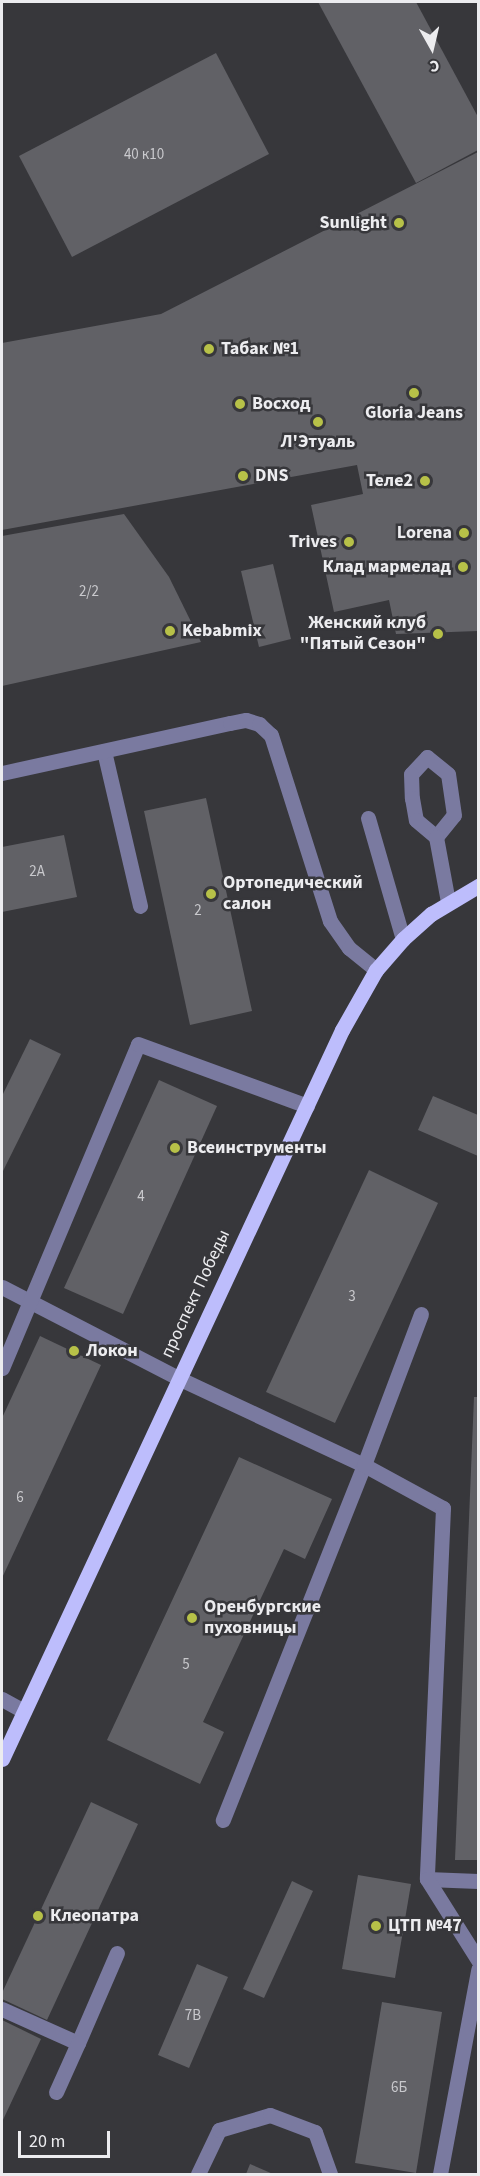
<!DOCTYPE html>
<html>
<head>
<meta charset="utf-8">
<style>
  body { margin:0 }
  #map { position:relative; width:480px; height:2176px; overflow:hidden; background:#37373b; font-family:"Source Sans 3",sans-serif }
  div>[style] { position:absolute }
  .building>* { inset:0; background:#616166 }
  .minor>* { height:15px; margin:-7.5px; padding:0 7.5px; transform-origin:7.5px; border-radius:7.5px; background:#7a7aa0 }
  .major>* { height:15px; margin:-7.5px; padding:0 7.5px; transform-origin:7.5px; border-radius:7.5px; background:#bdbdfc }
  .dots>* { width:16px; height:16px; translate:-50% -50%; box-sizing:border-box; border:3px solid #37373b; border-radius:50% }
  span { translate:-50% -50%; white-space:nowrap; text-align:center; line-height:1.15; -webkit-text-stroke:5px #37373b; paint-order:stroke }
  .number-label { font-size:15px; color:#c9c9cd }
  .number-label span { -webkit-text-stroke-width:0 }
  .poi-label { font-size:18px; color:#ececef; font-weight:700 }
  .right { translate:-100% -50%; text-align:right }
  .left { translate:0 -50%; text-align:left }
  .street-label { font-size:18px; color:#ececef }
  .frame { position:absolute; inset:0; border:3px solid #ececef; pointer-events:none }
  .north { position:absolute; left:402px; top:18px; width:60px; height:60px; -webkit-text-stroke:4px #37373b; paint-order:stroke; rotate:172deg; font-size:16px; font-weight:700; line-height:24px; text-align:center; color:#ececef }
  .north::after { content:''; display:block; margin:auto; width:21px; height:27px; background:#ececef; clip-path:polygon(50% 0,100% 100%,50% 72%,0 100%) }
  .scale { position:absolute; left:18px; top:2131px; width:92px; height:27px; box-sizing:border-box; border:3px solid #ececef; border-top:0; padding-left:8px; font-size:18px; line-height:21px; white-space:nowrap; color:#ececef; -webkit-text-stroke:4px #37373b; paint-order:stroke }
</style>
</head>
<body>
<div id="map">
  <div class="building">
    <div style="clip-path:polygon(318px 2px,416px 2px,478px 117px,478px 150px,416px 183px)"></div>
    <div style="clip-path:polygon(216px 53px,269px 154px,72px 257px,19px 156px)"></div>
    <div style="clip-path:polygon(478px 152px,478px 631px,396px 634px,389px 600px,334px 612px,311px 505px,363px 494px,357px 465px,2px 530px,2px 343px,161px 314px)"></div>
    <div style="clip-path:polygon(124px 514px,169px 577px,201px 642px,2px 686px,2px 536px)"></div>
    <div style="clip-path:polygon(273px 564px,291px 639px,259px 647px,241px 571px)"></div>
    <div style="clip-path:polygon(206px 798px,252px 1011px,190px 1025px,144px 811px)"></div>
    <div style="clip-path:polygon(64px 835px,77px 897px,2px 912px,2px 847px)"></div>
    <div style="clip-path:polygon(30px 1039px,61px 1054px,2px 1173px,2px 1096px)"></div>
    <div style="clip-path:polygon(159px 1080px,217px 1106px,123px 1314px,64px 1288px)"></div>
    <div style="clip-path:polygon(433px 1096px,478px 1115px,478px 1156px,418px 1130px)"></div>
    <div style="clip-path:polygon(369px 1170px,438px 1203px,335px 1423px,266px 1392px)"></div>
    <div style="clip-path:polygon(40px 1336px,101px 1365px,2px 1578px,2px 1418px)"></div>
    <div style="clip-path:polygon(474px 1397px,478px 1397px,478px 1860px,455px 1860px)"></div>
    <div style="clip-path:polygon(239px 1457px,332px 1499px,305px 1559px,284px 1549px,203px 1722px,224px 1732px,200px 1784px,107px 1740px)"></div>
    <div style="clip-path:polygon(91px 1802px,138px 1824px,47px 2020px,2px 1999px,2px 1993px)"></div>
    <div style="clip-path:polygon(358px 1875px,411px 1884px,395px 1978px,342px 1969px)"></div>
    <div style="clip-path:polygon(292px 1881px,313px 1891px,264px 1998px,243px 1989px)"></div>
    <div style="clip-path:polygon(197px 1964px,228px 1977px,189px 2068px,158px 2055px)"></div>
    <div style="clip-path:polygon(382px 2002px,442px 2012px,416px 2173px,355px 2163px)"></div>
    <div style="clip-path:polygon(2px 2020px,41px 2039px,2px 2122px)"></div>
    <div style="clip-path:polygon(250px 2164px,273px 2174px,246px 2174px)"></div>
  </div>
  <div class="minor">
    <div style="left:104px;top:751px;width:159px;rotate:76.9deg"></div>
    <div style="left:2px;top:773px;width:233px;rotate:-12.4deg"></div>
    <div style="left:230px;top:723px;width:16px;rotate:-11deg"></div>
    <div style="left:246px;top:720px;width:14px;rotate:17deg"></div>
    <div style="left:259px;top:724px;width:16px;rotate:43deg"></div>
    <div style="left:271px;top:735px;width:195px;rotate:72.4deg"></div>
    <div style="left:330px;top:921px;width:33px;rotate:55deg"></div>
    <div style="left:349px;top:948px;width:35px;rotate:39deg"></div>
    <div style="left:368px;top:818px;width:126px;rotate:73.9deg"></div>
    <div style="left:436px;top:837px;width:28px;rotate:-51deg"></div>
    <div style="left:454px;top:815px;width:41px;rotate:-98.3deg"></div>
    <div style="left:448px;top:774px;width:27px;rotate:-141deg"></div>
    <div style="left:427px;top:757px;width:23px;rotate:133deg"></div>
    <div style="left:411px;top:774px;width:24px;rotate:88deg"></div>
    <div style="left:412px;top:798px;width:22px;rotate:80deg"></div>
    <div style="left:416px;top:820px;width:26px;rotate:40deg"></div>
    <div style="left:436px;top:837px;width:66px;rotate:79.5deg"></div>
    <div style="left:2px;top:1287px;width:198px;rotate:27.3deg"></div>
    <div style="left:178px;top:1378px;width:205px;rotate:25.1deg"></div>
    <div style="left:364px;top:1465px;width:382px;rotate:111.7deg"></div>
    <div style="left:421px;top:1314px;width:161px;rotate:110.7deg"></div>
    <div style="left:364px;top:1465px;width:90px;rotate:28.6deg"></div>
    <div style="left:443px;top:1508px;width:371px;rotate:92.5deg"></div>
    <div style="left:427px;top:1879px;width:51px;rotate:2.2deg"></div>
    <div style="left:2px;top:1368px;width:351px;rotate:-67.2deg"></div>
    <div style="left:138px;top:1044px;width:180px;rotate:20.1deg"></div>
    <div style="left:2px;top:1699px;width:25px;rotate:29deg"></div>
    <div style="left:427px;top:1879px;width:96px;rotate:57.8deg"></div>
    <div style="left:2px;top:2009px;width:83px;rotate:24.1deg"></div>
    <div style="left:78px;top:2043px;width:98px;rotate:-66.6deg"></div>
    <div style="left:56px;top:2092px;width:54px;rotate:-65.8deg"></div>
    <div style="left:198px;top:2174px;width:49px;rotate:-64.5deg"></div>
    <div style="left:219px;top:2130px;width:53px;rotate:-16.4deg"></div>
    <div style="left:270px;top:2115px;width:48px;rotate:20.7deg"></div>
    <div style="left:315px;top:2132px;width:45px;rotate:70.3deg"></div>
    <div style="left:440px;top:2174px;width:208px;rotate:-79.4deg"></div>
  </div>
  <div class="major">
    <div style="left:2px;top:1759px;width:804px;rotate:-65deg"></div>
    <div style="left:342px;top:1030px;width:69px;rotate:-60.5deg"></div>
    <div style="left:376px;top:970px;width:41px;rotate:-48.9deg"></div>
    <div style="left:403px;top:939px;width:38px;rotate:-42deg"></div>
    <div style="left:431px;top:914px;width:55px;rotate:-30.8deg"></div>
  </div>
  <div class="dots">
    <div style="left:399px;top:223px;background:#b7c148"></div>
    <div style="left:209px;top:349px;background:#b7c148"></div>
    <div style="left:414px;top:393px;background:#b7c148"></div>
    <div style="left:240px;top:404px;background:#b7c148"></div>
    <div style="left:318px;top:422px;background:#b7c148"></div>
    <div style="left:243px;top:476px;background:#b7c148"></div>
    <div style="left:425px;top:481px;background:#b7c148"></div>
    <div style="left:464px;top:533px;background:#b7c148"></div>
    <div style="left:349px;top:542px;background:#b7c148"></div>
    <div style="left:463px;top:567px;background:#b7c148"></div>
    <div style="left:170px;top:631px;background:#b7c148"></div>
    <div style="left:438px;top:634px;background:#b7c148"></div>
    <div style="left:211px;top:894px;background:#b7c148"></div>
    <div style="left:175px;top:1148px;background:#b7c148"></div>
    <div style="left:74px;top:1351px;background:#b7c148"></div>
    <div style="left:192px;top:1618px;background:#b7c148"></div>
    <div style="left:38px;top:1916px;background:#b7c148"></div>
    <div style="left:376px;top:1926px;background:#b7c148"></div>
  </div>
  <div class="number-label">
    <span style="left:144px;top:155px">40 к10</span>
    <span style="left:89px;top:592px">2/2</span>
    <span style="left:37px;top:872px">2А</span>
    <span style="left:198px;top:911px">2</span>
    <span style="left:141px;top:1197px">4</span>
    <span style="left:352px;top:1297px">3</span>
    <span style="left:20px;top:1498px">6</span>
    <span style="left:186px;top:1665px">5</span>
    <span style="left:193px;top:2016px">7В</span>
    <span style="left:399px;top:2088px">6Б</span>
  </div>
  <div class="poi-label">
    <span class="right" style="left:387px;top:223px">Sunlight</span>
    <span class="left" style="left:221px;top:349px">Табак №1</span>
    <span class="left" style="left:252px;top:404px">Восход</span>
    <span style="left:414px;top:413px">Gloria Jeans</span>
    <span style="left:318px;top:442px">Л'Этуаль</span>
    <span class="left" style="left:255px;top:476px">DNS</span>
    <span class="right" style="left:413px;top:481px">Теле2</span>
    <span class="right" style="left:452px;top:533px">Lorena</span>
    <span class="right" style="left:337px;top:542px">Trives</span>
    <span class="right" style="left:451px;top:567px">Клад мармелад</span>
    <span class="right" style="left:426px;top:634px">Женский клуб<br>"Пятый Сезон"</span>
    <span class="left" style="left:182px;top:631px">Kebabmix</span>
    <span class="left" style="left:223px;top:894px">Ортопедический<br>салон</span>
    <span class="left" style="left:187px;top:1148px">Всеинструменты</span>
    <span class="left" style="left:86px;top:1351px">Локон</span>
    <span class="left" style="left:204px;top:1618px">Оренбургские<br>пуховницы</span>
    <span class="left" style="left:50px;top:1916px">Клеопатра</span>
    <span class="left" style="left:388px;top:1926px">ЦТП №47</span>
  </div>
  <div class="street-label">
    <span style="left:196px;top:1294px;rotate:-65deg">проспект Победы</span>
  </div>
  <div class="frame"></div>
  <div class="north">С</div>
  <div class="scale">20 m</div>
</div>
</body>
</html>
